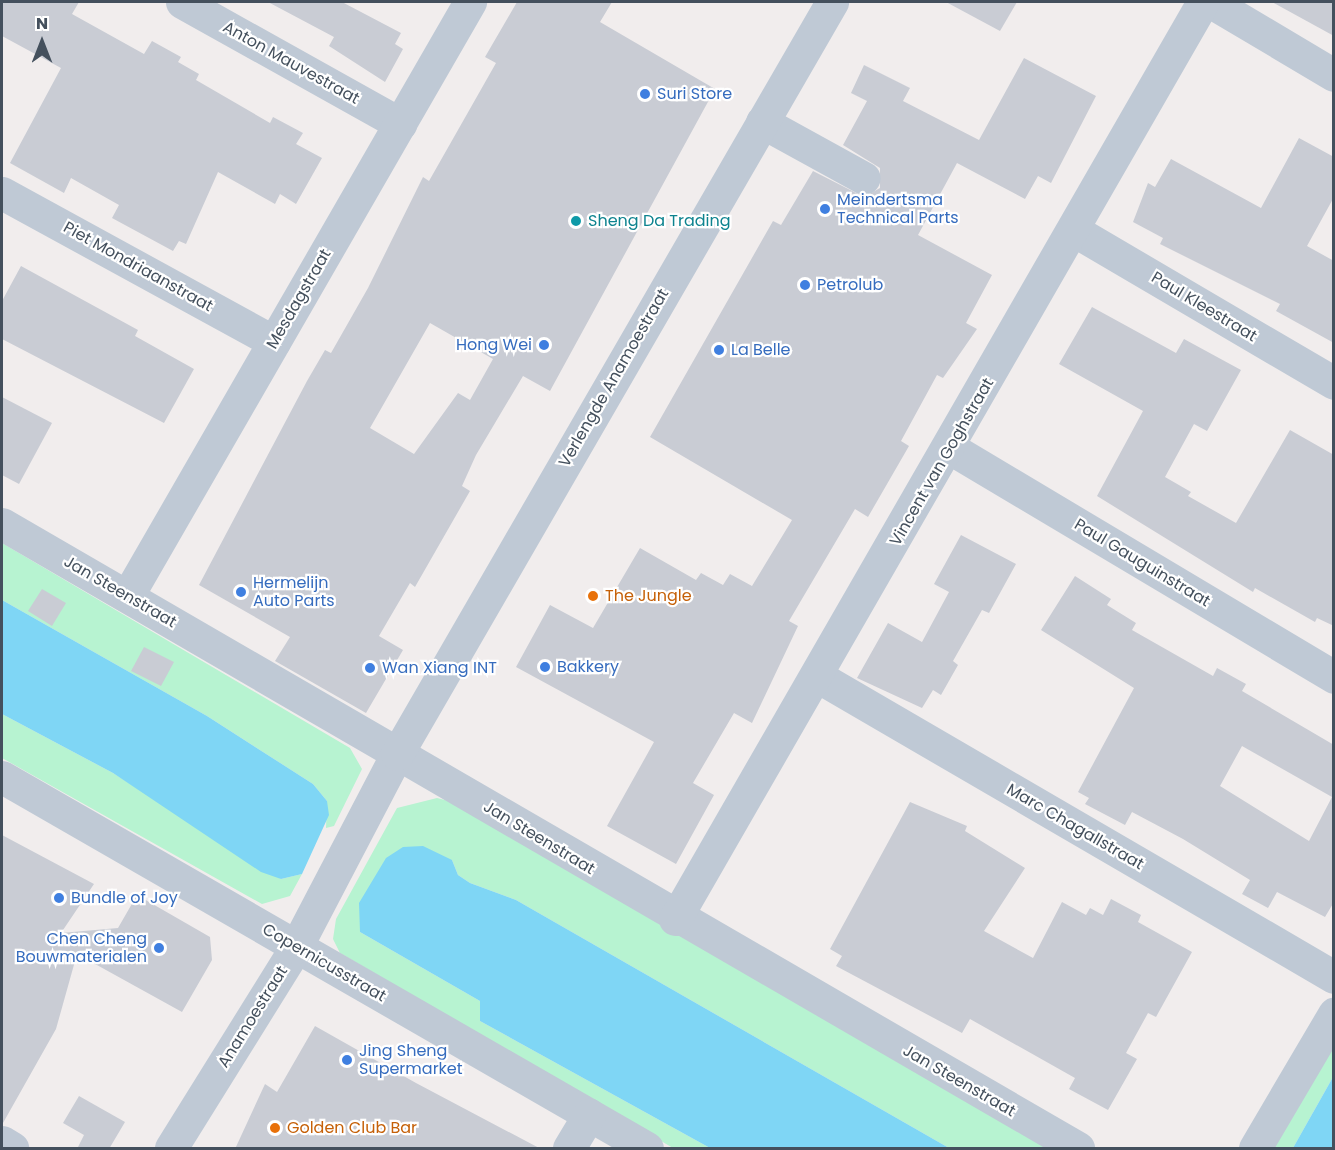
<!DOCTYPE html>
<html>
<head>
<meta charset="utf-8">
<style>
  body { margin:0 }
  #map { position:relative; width:1335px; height:1150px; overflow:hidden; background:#f1eded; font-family:Poppins,sans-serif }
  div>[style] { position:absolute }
  .green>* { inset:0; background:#b7f3d1 }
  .water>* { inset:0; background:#7fd6f5 }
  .building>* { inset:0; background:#c9ccd4 }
  .minor>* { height:33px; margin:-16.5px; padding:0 16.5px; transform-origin:16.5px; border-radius:16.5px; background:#bfc9d5 }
  .dots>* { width:16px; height:16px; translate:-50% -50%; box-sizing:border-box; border:3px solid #fff; border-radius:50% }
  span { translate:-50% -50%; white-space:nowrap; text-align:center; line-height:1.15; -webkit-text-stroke:4.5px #fff; paint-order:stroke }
  .street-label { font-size:16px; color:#44505d }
  .shop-label { font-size:16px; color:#366cbe }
  .left { translate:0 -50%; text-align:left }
  .right { translate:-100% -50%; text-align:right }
  .culture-label { font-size:16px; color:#0d838f }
  .food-label { font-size:16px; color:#c56008 }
  .frame { position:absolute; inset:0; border:3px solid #44505d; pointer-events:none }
  .north { position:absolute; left:12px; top:12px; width:60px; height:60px; -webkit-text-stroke:4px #fff; paint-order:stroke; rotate:0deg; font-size:16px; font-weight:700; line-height:24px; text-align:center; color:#44505d }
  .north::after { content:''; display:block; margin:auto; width:21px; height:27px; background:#44505d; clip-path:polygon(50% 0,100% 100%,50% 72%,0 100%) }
</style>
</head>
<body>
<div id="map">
  <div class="green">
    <div style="clip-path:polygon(2px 543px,350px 748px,362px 769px,334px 826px,326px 828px,327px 801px,313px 784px,207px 716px,2px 600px)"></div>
    <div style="clip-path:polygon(2px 714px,113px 773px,281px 879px,302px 874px,290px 896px,262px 904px,2px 758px)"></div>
    <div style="clip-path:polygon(437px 798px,453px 802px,1055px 1148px,949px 1148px,516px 900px,470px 883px,458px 875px,452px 860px,360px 932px,480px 1001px,480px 1021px,710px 1148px,673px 1148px,340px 953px,333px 939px,336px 919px,397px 808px)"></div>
    <div style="clip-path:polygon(1333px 1041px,1333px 1077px,1293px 1148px,1271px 1148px)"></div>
  </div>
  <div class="water">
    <div style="clip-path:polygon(2px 600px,207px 716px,313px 784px,327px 801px,329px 815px,302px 874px,281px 879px,261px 872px,113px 773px,2px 714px)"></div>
    <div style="clip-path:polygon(423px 846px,452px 860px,458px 875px,470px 883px,516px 900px,949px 1148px,710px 1148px,480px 1021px,480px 1001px,360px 932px,359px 903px,386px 858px,403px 847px)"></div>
    <div style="clip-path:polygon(1333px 1077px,1333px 1148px,1293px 1148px)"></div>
  </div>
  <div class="building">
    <div style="clip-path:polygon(2px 2px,79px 2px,72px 14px,144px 54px,152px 41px,181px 57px,178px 62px,199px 74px,196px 80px,270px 123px,273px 117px,303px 133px,296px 144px,322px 158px,296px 204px,280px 194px,275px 204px,218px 172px,186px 244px,179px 241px,173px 251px,112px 218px,119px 205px,71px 178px,64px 193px,10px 163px,61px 68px,2px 36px)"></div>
    <div style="clip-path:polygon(268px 2px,342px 2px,401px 33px,395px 44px,403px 49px,385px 82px,329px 46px,334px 37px)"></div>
    <div style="clip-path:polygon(evenodd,517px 2px,612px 2px,600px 22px,715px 89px,550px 391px,523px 376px,476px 455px,462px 486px,470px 491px,415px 587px,410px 583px,379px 636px,403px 650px,366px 713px,275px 661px,290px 637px,199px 585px,307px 381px,325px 350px,331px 353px,368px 288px,423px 177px,429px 181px,496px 63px,485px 57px,517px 2px,430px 323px,493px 359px,470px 400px,458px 393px,414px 454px,370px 428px,430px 323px)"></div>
    <div style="clip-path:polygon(946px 2px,1017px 2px,1000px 31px)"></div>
    <div style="clip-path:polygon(1272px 2px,1334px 2px,1334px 36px)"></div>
    <div style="clip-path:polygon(1024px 58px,1096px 96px,1051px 183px,1038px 176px,1025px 199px,957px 163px,918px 235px,992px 275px,966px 323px,977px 329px,943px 378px,937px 375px,901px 441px,909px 446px,868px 517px,855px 509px,789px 621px,798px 626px,752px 723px,734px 713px,693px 783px,714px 795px,676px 864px,607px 826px,654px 742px,516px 667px,550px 605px,593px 628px,640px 548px,696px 580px,701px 573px,723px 585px,730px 574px,752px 586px,792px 520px,650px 437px,773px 221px,781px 225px,813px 171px,864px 197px,880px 188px,880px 168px,843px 145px,867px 101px,851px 93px,864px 65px,910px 88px,903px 101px,979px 140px)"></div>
    <div style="clip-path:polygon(1299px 138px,1334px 157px,1334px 197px,1307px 246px,1334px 261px,1334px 343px,1276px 311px,1280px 304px,1160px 244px,1163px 238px,1133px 222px,1148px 183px,1155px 187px,1171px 159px,1261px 208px)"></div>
    <div style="clip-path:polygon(21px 266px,138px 330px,135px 336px,194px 369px,164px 423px,2px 339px,2px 301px)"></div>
    <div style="clip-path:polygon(1092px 307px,1176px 353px,1184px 339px,1241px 370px,1207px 431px,1194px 424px,1165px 477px,1191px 492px,1188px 496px,1236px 523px,1290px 430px,1334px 455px,1334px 626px,1317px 618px,1315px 622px,1255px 588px,1253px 592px,1097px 496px,1143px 411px,1059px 364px)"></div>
    <div style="clip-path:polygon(2px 397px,52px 423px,19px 484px,2px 475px)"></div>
    <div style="clip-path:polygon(961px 535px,1016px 564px,989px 613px,982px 610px,953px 661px,958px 665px,941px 695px,933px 690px,922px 708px,857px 678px,888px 623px,922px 642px,949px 592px,934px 584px)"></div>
    <div style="clip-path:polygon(evenodd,1075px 576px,1111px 599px,1107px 605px,1136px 623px,1132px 630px,1213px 676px,1217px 668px,1246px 684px,1242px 691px,1334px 745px,1334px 902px,1325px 917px,1277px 892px,1268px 908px,1242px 894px,1250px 880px,1183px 839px,1132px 812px,1125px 825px,1085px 804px,1089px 798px,1078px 792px,1134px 688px,1041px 630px,1075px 576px,1242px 746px,1332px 797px,1309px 841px,1220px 786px,1242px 746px)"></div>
    <div style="clip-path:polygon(42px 589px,66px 603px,52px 626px,28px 611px)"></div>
    <div style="clip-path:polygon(144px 647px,174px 662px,161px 686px,131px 671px)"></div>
    <div style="clip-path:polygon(910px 802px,967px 826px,965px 831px,1025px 868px,984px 931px,1033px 958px,1062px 902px,1086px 915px,1090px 908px,1103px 915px,1111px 899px,1141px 915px,1138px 922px,1192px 952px,1156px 1017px,1148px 1013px,1126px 1053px,1137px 1059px,1108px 1110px,1069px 1089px,1075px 1078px,970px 1019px,962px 1033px,836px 966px,842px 956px,830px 949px)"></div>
    <div style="clip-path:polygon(2px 835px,94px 884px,61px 933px,118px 928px,137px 895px,210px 937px,212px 960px,182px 1012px,77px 954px,56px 1029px,3px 1123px)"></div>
    <div style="clip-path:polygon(315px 1026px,416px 1083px,541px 1149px,235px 1149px,265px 1084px,277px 1092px)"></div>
    <div style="clip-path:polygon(79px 1096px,125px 1122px,109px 1149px,77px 1149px,84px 1135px,63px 1123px)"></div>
  </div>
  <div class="minor">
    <div style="left:182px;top:2px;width:250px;rotate:29.2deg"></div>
    <div style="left:1211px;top:2px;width:143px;rotate:30.7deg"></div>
    <div style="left:762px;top:122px;width:116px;rotate:28.8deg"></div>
    <div style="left:2px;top:193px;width:310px;rotate:28.7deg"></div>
    <div style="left:1075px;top:231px;width:300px;rotate:30.4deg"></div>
    <div style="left:950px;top:448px;width:447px;rotate:30.8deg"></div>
    <div style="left:2px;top:524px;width:1244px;rotate:30.11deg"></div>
    <div style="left:128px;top:595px;width:685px;rotate:-60.03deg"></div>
    <div style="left:817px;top:676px;width:598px;rotate:30.21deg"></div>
    <div style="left:2px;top:777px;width:744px;rotate:29.91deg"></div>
    <div style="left:675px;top:919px;width:1058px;rotate:-60.07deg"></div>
    <div style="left:2px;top:1142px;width:12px;rotate:31deg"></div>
    <div style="left:171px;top:1148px;width:237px;rotate:-58.1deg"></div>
    <div style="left:296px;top:947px;width:218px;rotate:-62.4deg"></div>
    <div style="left:397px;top:754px;width:869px;rotate:-59.95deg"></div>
    <div style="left:569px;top:1148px;width:39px;rotate:-59deg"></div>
    <div style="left:1255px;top:1148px;width:156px;rotate:-59.5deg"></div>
  </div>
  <div class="dots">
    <div style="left:645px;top:94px;background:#3f7fe0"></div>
    <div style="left:825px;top:209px;background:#3f7fe0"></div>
    <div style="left:576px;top:221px;background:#0f9aa8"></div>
    <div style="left:805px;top:285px;background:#3f7fe0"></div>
    <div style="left:544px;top:345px;background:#3f7fe0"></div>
    <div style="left:719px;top:350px;background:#3f7fe0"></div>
    <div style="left:241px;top:592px;background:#3f7fe0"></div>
    <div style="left:593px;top:596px;background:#e8710a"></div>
    <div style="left:545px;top:667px;background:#3f7fe0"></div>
    <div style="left:370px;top:668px;background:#3f7fe0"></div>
    <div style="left:59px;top:898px;background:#3f7fe0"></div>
    <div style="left:159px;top:948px;background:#3f7fe0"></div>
    <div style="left:347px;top:1060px;background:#3f7fe0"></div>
    <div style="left:275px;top:1128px;background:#e8710a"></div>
  </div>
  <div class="street-label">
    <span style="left:291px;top:63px;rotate:29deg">Anton Mauvestraat</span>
    <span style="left:138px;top:267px;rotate:29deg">Piet Mondriaanstraat</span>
    <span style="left:299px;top:299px;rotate:-60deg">Mesdagstraat</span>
    <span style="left:1204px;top:307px;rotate:31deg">Paul Kleestraat</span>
    <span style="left:614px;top:378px;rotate:-60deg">Verlengde Anamoestraat</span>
    <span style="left:942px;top:462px;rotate:-60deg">Vincent van Goghstraat</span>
    <span style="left:1142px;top:563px;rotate:31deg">Paul Gauguinstraat</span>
    <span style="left:120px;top:592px;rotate:30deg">Jan Steenstraat</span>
    <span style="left:1075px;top:827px;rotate:30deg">Marc Chagallstraat</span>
    <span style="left:539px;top:838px;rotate:31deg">Jan Steenstraat</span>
    <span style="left:324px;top:963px;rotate:30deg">Copernicusstraat</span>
    <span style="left:253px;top:1017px;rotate:-58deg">Anamoestraat</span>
    <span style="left:959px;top:1081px;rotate:30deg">Jan Steenstraat</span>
  </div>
  <div class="shop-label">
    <span class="left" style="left:657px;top:94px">Suri Store</span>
    <span class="left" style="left:837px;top:209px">Meindertsma<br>Technical Parts</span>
    <span class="left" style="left:817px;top:285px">Petrolub</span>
    <span class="right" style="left:532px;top:345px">Hong Wei</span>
    <span class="left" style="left:731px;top:350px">La Belle</span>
    <span class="left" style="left:253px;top:592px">Hermelijn<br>Auto Parts</span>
    <span class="left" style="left:557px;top:667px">Bakkery</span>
    <span class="left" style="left:382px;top:668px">Wan Xiang INT</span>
    <span class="left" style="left:71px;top:898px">Bundle of Joy</span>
    <span class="right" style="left:147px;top:948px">Chen Cheng<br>Bouwmaterialen</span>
    <span class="left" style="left:359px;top:1060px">Jing Sheng<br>Supermarket</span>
  </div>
  <div class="culture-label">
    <span class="left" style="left:588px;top:221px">Sheng Da Trading</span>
  </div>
  <div class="food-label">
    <span class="left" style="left:605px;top:596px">The Jungle</span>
    <span class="left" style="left:287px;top:1128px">Golden Club Bar</span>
  </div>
  <div class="frame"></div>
  <div class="north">N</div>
</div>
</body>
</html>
